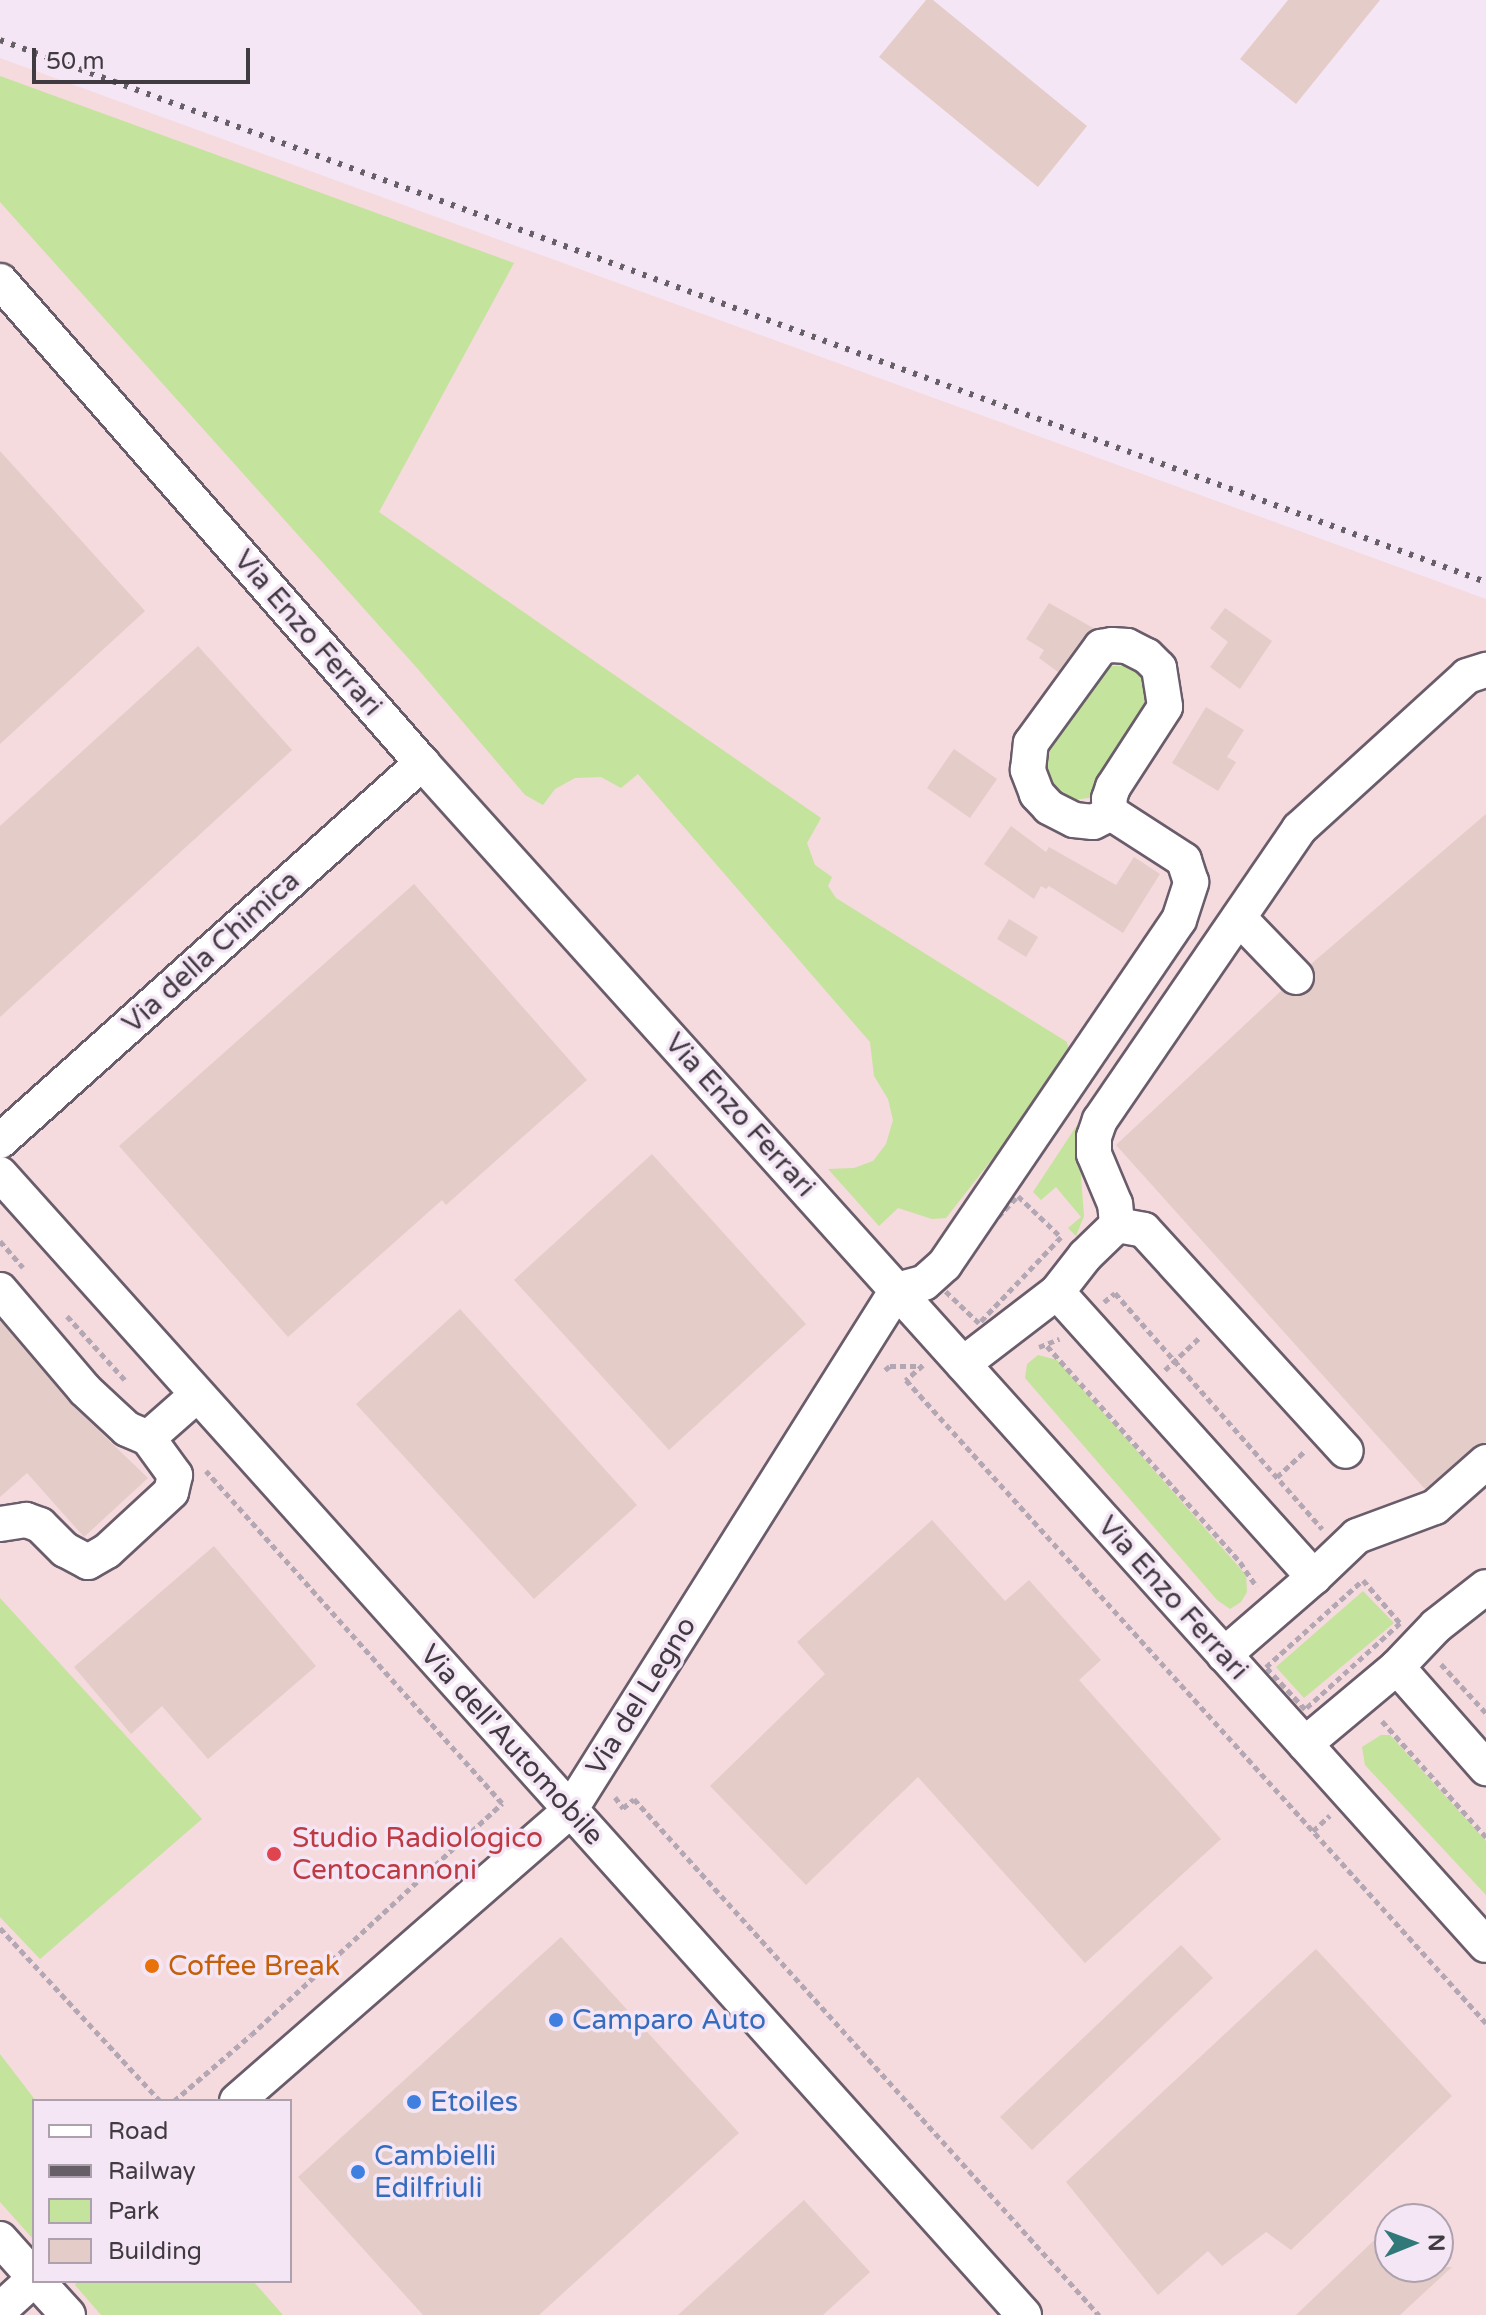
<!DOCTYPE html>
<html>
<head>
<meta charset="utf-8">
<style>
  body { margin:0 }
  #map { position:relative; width:1486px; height:2315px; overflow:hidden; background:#f5e6f6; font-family:"Varela Round",sans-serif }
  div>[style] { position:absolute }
  .industrial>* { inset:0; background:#f5dade }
  .green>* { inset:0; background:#c4e39c }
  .building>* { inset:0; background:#e4cdc8 }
  .path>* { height:5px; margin-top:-2.5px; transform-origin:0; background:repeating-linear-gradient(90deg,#b3a7b4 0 6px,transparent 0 10px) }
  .roads { filter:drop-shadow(2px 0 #6a5d6b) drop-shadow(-2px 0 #6a5d6b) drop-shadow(0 2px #6a5d6b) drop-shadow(0 -2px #6a5d6b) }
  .minor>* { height:34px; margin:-17px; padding:0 17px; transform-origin:17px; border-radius:17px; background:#fff }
  .rail>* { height:6px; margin-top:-3px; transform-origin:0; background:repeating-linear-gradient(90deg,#675f68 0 4px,transparent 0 12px) }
  .dots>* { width:22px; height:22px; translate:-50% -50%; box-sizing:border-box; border:4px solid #f5e6f6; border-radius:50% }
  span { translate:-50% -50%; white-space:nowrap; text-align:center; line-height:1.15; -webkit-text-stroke:7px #f5e6f6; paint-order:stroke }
  .street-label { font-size:28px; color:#403a41 }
  .health-label { font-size:28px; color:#be3a42 }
  .left { translate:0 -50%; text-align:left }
  .food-label { font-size:28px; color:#c56008 }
  .shop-label { font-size:28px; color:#366cbe }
  .legend { position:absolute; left:32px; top:2099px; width:260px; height:184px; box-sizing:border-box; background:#f5e6f6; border:2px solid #ada1ae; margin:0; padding:10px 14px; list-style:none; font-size:24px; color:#403a41 }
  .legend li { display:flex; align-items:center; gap:16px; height:40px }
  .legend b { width:40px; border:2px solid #ada1ae }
  .north { position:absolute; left:1374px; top:2203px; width:80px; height:80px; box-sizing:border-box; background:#f5e6f6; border:2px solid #ada1ae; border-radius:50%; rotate:89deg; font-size:22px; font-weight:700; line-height:32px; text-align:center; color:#403a41 }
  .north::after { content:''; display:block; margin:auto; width:28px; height:36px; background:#307978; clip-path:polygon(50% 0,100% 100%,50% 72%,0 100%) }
  .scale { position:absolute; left:32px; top:48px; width:218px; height:36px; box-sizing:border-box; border:4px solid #403a41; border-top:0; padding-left:10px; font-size:24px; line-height:28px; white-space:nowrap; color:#403a41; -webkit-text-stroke:6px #f5e6f6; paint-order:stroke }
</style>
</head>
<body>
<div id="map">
  <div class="industrial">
    <div style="clip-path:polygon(evenodd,0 58px,1486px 599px,1486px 2315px,0 2315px,0 58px,34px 2101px,290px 2101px,290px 2281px,34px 2281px,34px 2101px,0 58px,1390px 2219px,1438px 2219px,1438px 2267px,1390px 2267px,1390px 2219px)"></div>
  </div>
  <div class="green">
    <div style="clip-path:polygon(0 76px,514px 263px,379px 512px,821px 818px,807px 843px,815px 865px,832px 877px,828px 886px,836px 898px,1067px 1042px,1069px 1052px,1054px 1080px,946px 1218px,932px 1219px,898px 1208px,879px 1226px,828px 1169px,854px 1168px,873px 1161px,886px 1144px,893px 1120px,888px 1099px,874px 1076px,870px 1042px,638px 774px,621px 788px,601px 777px,575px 778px,555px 789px,543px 805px,525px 795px,417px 668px,0 202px)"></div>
    <div style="clip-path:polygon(1112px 666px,1129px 666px,1149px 679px,1156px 693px,1098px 797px,1071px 800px,1051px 793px,1041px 757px,1100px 673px)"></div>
    <div style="clip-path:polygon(1077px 1125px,1084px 1216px,1076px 1236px,1068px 1228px,1081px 1217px,1056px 1187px,1041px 1200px,1033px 1192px)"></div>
    <div style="clip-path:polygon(1038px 1355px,1057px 1360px,1246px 1575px,1247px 1592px,1241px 1602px,1230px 1609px,1217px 1600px,1025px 1378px,1027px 1364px)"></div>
    <div style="clip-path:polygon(1363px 1591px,1394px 1623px,1304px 1698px,1276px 1667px)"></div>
    <div style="clip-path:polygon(0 1598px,202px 1819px,40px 1959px,0 1917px)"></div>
    <div style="clip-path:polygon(1381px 1735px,1390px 1735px,1486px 1841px,1486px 1895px,1365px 1765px,1362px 1747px)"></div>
    <div style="clip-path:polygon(0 2054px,36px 2101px,34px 2240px,0 2202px)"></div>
    <div style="clip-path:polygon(78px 2281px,253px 2281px,283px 2315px,101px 2315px,75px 2285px)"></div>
  </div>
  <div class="building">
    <div style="clip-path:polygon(926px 0,933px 0,1087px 126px,1038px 187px,879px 57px)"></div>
    <div style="clip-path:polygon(1288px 0,1380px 0,1296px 104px,1240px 59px)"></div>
    <div style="clip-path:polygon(0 451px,145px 611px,0 744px)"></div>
    <div style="clip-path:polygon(1049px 603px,1095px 629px,1085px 635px,1058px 672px,1039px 658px,1044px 650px,1026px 639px)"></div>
    <div style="clip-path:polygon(1225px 608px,1272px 641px,1240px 689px,1210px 667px,1228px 642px,1210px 628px)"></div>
    <div style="clip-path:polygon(198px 646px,292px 750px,0 1017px,0 826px)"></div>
    <div style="clip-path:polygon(1206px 707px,1244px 730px,1227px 757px,1236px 762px,1218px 791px,1172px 763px)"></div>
    <div style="clip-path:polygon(954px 749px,997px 779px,970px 818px,927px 788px)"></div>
    <div style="clip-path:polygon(1486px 814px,1486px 1442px,1473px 1447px,1425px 1489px,1116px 1145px,1281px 991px,1291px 996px,1309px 992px,1315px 982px,1311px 964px)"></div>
    <div style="clip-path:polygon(1011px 826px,1046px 852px,1049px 847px,1116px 885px,1134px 857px,1160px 874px,1123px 933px,1049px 886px,1046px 889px,1041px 886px,1034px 899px,984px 864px)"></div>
    <div style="clip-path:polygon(414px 884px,587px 1080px,446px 1205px,442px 1200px,288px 1337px,119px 1146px)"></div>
    <div style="clip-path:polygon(1009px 919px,1038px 937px,1026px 957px,997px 939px)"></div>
    <div style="clip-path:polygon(652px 1154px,806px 1324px,669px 1450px,514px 1280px)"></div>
    <div style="clip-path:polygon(460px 1309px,637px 1505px,534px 1599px,356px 1404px)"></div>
    <div style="clip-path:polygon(0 1321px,70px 1403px,148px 1478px,84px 1537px,27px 1473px,0 1497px)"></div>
    <div style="clip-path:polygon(932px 1520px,1005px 1601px,1029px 1580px,1101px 1660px,1079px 1680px,1221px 1839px,1085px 1963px,918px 1777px,806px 1885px,710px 1786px,825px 1674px,797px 1642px)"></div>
    <div style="clip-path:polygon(214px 1546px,316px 1666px,208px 1759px,162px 1706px,131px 1734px,74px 1667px)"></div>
    <div style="clip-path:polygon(561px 1937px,739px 2133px,539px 2315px,423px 2315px,298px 2177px)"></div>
    <div style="clip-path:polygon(1181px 1945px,1213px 1978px,1032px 2150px,1000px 2117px)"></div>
    <div style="clip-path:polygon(1316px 1949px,1452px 2096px,1291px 2250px,1266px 2232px,1222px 2266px,1208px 2251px,1158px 2295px,1066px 2182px)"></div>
    <div style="clip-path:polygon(804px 2200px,870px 2272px,823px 2315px,678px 2315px)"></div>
    <div style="clip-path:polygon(1390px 2225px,1390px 2267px,1452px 2267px,1400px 2315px,1296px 2315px)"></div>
  </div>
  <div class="path">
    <div style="left:1018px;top:1196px;width:59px;rotate:43.6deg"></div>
    <div style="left:1061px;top:1237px;width:119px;rotate:133.6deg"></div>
    <div style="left:979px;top:1323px;width:59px;rotate:-136.4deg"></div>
    <div style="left:936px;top:1282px;width:119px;rotate:-46.4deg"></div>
    <div style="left:0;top:1241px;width:35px;rotate:49deg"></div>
    <div style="left:1104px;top:1302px;width:14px;rotate:-39deg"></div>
    <div style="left:1115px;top:1293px;width:314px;rotate:48.7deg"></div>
    <div style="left:67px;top:1316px;width:86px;rotate:47.8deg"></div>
    <div style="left:1047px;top:1346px;width:290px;rotate:48.2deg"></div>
    <div style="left:1240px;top:1562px;width:30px;rotate:56deg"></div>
    <div style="left:1039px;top:1347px;width:22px;rotate:-22deg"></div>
    <div style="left:923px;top:1365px;width:23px;rotate:139deg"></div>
    <div style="left:906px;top:1380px;width:866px;rotate:47.95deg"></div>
    <div style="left:885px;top:1370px;width:6px;rotate:-39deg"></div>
    <div style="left:890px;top:1366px;width:32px"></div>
    <div style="left:1165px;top:1370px;width:48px;rotate:-43.3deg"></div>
    <div style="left:1277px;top:1477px;width:38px;rotate:-43deg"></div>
    <div style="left:1363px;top:1580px;width:57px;rotate:49.3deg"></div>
    <div style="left:1400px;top:1623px;width:128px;rotate:137.8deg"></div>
    <div style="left:1305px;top:1709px;width:57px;rotate:-132.9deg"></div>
    <div style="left:1266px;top:1667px;width:130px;rotate:-41.9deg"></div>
    <div style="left:1441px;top:1664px;width:67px;rotate:47.4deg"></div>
    <div style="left:1382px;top:1721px;width:156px;rotate:48.1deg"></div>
    <div style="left:615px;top:1797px;width:14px;rotate:54deg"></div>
    <div style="left:623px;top:1808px;width:14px;rotate:-39deg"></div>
    <div style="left:634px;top:1799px;width:695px;rotate:47.98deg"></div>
    <div style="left:1313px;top:1831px;width:23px;rotate:-43deg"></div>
    <div style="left:0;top:1928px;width:236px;rotate:47.2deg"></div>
    <div style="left:174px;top:2101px;width:101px;rotate:-40.6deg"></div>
    <div style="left:251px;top:2035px;width:342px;rotate:-42.7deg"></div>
    <div style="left:502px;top:1803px;width:445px;rotate:-131.7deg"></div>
  </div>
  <div class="roads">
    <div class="minor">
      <div style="left:0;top:281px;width:641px;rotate:48.8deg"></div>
      <div style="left:422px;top:763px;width:1590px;rotate:48.01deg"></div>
      <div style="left:1239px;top:918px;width:82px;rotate:46deg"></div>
      <div style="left:0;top:1141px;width:567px;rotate:-41.85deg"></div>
      <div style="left:0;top:1174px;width:1533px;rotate:48.09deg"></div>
      <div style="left:1117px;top:1225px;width:27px;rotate:10deg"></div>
      <div style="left:1144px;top:1230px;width:299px;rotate:47.6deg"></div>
      <div style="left:0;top:1290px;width:131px;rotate:49.6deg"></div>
      <div style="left:85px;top:1390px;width:57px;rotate:42.9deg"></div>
      <div style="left:127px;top:1429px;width:23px;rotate:23deg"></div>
      <div style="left:148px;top:1438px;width:46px;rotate:53.9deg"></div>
      <div style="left:175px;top:1475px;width:17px;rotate:103deg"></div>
      <div style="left:171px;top:1492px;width:87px;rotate:137.3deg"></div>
      <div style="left:107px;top:1551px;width:22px;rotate:150deg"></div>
      <div style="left:88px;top:1562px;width:26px;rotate:-152deg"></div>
      <div style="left:65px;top:1550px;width:35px;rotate:-135deg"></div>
      <div style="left:40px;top:1525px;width:15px;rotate:-160deg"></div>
      <div style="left:26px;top:1520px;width:26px;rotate:171deg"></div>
      <div style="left:1057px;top:1292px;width:46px;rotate:-52.1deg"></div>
      <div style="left:1085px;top:1256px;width:45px;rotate:-44.1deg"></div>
      <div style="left:1117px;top:1225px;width:21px;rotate:-95deg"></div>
      <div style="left:1115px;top:1204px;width:54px;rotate:-112.8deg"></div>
      <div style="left:1094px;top:1154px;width:17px;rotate:-90deg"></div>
      <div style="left:1094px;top:1137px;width:18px;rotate:-71deg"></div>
      <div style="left:1100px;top:1120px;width:353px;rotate:-55.6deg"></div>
      <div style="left:1299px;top:829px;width:227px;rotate:-42.3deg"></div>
      <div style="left:1467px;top:676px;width:20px;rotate:-18deg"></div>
      <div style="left:963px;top:1364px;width:118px;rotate:-37.5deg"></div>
      <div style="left:1057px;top:1292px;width:384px;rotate:48deg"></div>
      <div style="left:1314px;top:1577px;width:119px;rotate:139.1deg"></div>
      <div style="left:148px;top:1438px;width:65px;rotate:-41.3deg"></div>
      <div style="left:1314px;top:1577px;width:59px;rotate:-43.6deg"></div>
      <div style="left:1357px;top:1536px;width:83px;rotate:-20.4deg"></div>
      <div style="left:1435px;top:1507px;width:68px;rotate:-41.4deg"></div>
      <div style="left:1397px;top:1667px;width:57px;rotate:-46.4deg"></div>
      <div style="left:1436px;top:1626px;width:63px;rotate:-38deg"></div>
      <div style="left:1305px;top:1744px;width:120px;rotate:-39.9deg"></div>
      <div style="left:1397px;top:1667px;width:135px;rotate:48.6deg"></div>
      <div style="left:237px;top:2101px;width:442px;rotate:-41.1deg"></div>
      <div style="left:570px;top:1810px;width:614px;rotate:-57.84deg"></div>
      <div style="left:897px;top:1290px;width:28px;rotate:-15deg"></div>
      <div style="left:924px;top:1283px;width:28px;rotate:-42deg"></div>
      <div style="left:945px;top:1264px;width:416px;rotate:-55.8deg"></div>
      <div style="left:1179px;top:920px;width:40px;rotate:-72deg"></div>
      <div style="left:1191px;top:882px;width:23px;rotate:-108deg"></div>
      <div style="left:1184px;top:860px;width:87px;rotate:-147.2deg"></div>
      <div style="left:1111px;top:813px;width:20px;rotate:153deg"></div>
      <div style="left:1093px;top:822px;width:19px;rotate:-174deg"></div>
      <div style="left:1074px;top:820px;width:28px;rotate:-153deg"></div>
      <div style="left:1049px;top:807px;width:18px;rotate:-133deg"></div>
      <div style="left:1037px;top:794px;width:26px;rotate:-111deg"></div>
      <div style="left:1028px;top:770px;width:27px;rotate:-84deg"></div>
      <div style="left:1031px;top:743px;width:119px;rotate:-53.9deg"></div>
      <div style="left:1101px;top:647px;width:11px;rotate:-10deg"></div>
      <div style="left:1112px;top:645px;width:15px;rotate:4deg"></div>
      <div style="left:1127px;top:646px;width:22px;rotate:27deg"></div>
      <div style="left:1147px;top:656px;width:17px;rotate:45deg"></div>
      <div style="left:1159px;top:668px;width:39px;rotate:81deg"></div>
      <div style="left:1165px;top:707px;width:95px;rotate:123deg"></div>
      <div style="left:1113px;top:787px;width:13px;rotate:108deg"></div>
      <div style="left:1109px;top:799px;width:14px;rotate:82deg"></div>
      <div style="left:0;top:2239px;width:51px;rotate:48.2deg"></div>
      <div style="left:37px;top:2281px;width:46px;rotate:47.6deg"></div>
      <div style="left:0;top:2310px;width:46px;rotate:-42.4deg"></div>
    </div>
  </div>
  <div class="rail">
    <div style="left:0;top:40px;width:1582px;rotate:20.04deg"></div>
  </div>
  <div class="dots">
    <div style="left:274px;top:1854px;background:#e0444e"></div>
    <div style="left:152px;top:1966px;background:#e8710a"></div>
    <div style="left:556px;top:2020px;background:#3f7fe0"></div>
    <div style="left:414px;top:2102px;background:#3f7fe0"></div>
    <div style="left:358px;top:2172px;background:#3f7fe0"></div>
  </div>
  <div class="street-label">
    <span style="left:308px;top:633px;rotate:49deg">Via Enzo Ferrari</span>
    <span style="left:211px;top:952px;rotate:-42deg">Via della Chimica</span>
    <span style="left:740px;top:1115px;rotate:48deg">Via Enzo Ferrari</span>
    <span style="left:1173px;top:1598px;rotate:48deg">Via Enzo Ferrari</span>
    <span style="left:641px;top:1696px;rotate:-58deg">Via del Legno</span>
    <span style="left:512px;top:1745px;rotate:48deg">Via dell'Automobile</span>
  </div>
  <div class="health-label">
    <span class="left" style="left:292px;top:1854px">Studio Radiologico<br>Centocannoni</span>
  </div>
  <div class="food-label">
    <span class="left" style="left:168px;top:1966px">Coffee Break</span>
  </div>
  <div class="shop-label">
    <span class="left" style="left:572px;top:2020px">Camparo Auto</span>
    <span class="left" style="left:430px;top:2102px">Etoiles</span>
    <span class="left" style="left:374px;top:2172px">Cambielli<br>Edilfriuli</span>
  </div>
  <ul class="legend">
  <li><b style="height:10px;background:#fff"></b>Road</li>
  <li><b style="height:10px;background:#675f68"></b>Railway</li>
  <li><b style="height:22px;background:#c4e39c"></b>Park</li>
  <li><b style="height:22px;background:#e4cdc8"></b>Building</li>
  </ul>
  <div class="north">N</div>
  <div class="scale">50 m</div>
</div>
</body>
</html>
